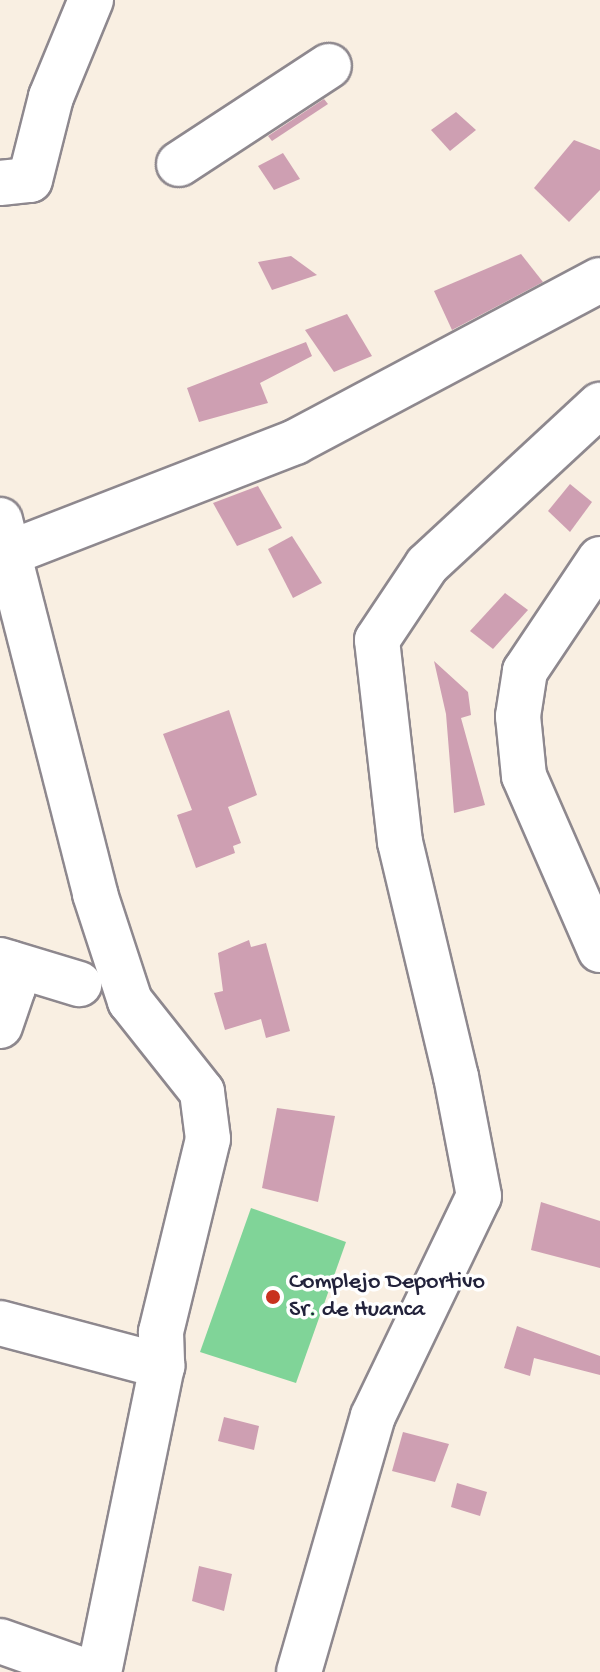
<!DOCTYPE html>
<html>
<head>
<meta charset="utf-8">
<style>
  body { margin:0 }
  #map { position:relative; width:600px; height:1672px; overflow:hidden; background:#f9efe2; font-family:"Gochi Hand",sans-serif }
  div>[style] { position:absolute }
  .green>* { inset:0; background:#80d498 }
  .building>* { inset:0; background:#ce9fb2 }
  .roads { filter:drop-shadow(2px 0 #8e888e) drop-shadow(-2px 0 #8e888e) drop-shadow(0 2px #8e888e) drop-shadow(0 -2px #8e888e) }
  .minor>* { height:44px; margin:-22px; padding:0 22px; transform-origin:22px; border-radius:22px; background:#fff }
  .dots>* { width:22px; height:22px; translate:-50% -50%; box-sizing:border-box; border:4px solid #fff; border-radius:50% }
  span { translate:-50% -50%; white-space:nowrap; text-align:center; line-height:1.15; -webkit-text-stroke:7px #fff; paint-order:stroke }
  .poi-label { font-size:24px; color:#22223b }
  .left { translate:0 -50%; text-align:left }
</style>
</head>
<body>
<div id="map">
  <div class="green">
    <div style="clip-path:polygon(251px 1208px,346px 1242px,296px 1383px,200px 1352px)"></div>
  </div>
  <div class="building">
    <div style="clip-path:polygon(324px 99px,328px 104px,272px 141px,268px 136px)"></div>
    <div style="clip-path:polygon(456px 112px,476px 130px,450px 151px,431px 130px)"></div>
    <div style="clip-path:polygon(574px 140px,600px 150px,600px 190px,569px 222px,534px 188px)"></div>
    <div style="clip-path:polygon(283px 153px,300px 179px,274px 190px,258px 166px)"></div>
    <div style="clip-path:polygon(521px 254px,543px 282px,452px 330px,434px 291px)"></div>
    <div style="clip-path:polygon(291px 256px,317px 275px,272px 290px,258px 262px)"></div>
    <div style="clip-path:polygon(347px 314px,372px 356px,334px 372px,305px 330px)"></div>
    <div style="clip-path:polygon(306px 342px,312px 356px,260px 383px,268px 403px,199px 422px,187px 388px)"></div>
    <div style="clip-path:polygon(570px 484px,592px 502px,570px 532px,548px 511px)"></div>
    <div style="clip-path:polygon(258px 486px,282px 528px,237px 546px,213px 503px)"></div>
    <div style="clip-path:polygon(292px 536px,322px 583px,293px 598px,268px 549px)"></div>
    <div style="clip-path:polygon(505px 593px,528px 610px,493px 649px,470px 631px)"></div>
    <div style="clip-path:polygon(434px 661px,468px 692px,471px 715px,461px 718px,485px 805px,454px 813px,446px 714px)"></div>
    <div style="clip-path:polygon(229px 710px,257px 795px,228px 807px,241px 843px,233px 846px,235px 853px,196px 868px,177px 815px,192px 810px,163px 734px)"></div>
    <div style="clip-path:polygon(249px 940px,251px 947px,266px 943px,290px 1031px,266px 1038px,261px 1019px,225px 1030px,214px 993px,223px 991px,218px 953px)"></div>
    <div style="clip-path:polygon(277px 1108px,335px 1116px,318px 1202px,262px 1188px)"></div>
    <div style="clip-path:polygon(541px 1202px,600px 1221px,600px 1268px,531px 1250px)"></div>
    <div style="clip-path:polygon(517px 1326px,600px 1356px,600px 1375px,534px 1358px,530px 1376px,504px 1368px)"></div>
    <div style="clip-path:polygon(224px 1417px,259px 1426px,254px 1450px,218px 1441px)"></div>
    <div style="clip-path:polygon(403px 1432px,449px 1444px,435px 1482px,392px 1471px)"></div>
    <div style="clip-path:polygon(457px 1483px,487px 1492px,480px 1516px,451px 1507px)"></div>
    <div style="clip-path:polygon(199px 1566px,232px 1574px,224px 1611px,192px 1601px)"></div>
  </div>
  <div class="roads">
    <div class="minor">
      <div style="left:179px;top:164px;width:179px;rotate:-33.2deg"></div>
      <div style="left:0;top:183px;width:30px;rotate:-6deg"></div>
      <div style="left:30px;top:180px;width:86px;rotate:-75.8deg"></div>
      <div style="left:51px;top:97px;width:105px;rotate:-67.6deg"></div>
      <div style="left:0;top:520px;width:386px;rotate:75.7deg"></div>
      <div style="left:95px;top:894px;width:113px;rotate:71.9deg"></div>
      <div style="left:130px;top:1001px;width:116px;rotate:51.6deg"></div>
      <div style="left:202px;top:1092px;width:47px;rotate:82.7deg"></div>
      <div style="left:208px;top:1139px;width:199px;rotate:103.7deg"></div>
      <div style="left:161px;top:1332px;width:34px;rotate:88deg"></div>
      <div style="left:162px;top:1366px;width:312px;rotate:101.6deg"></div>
      <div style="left:12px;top:552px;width:304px;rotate:-21.2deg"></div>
      <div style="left:295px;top:442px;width:345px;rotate:-28deg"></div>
      <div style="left:600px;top:559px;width:135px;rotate:123.8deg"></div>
      <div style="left:525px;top:671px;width:46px;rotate:98.8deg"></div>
      <div style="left:518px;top:716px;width:60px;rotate:84.3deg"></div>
      <div style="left:524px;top:776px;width:190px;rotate:66.4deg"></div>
      <div style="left:0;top:960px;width:83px;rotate:16.9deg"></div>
      <div style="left:0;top:1026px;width:40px;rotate:-71.1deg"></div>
      <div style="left:13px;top:988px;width:25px;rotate:-97deg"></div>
      <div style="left:0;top:1323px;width:168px;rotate:14.9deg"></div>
      <div style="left:0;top:1641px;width:93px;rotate:19.4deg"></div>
      <div style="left:299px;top:1672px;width:266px;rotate:-73.9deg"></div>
      <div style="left:373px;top:1416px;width:244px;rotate:-64.3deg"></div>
      <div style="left:479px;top:1196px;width:121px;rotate:-100.9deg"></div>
      <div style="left:456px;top:1077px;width:242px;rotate:-103.4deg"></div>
      <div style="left:400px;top:842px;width:203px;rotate:-96.5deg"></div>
      <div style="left:377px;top:640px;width:90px;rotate:-56.3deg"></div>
      <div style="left:427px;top:565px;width:236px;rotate:-42.8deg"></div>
    </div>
  </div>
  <div class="dots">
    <div style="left:273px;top:1297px;background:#c8321e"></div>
  </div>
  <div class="poi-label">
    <span class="left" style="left:289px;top:1297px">Complejo Deportivo<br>Sr. de Huanca</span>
  </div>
</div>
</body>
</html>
